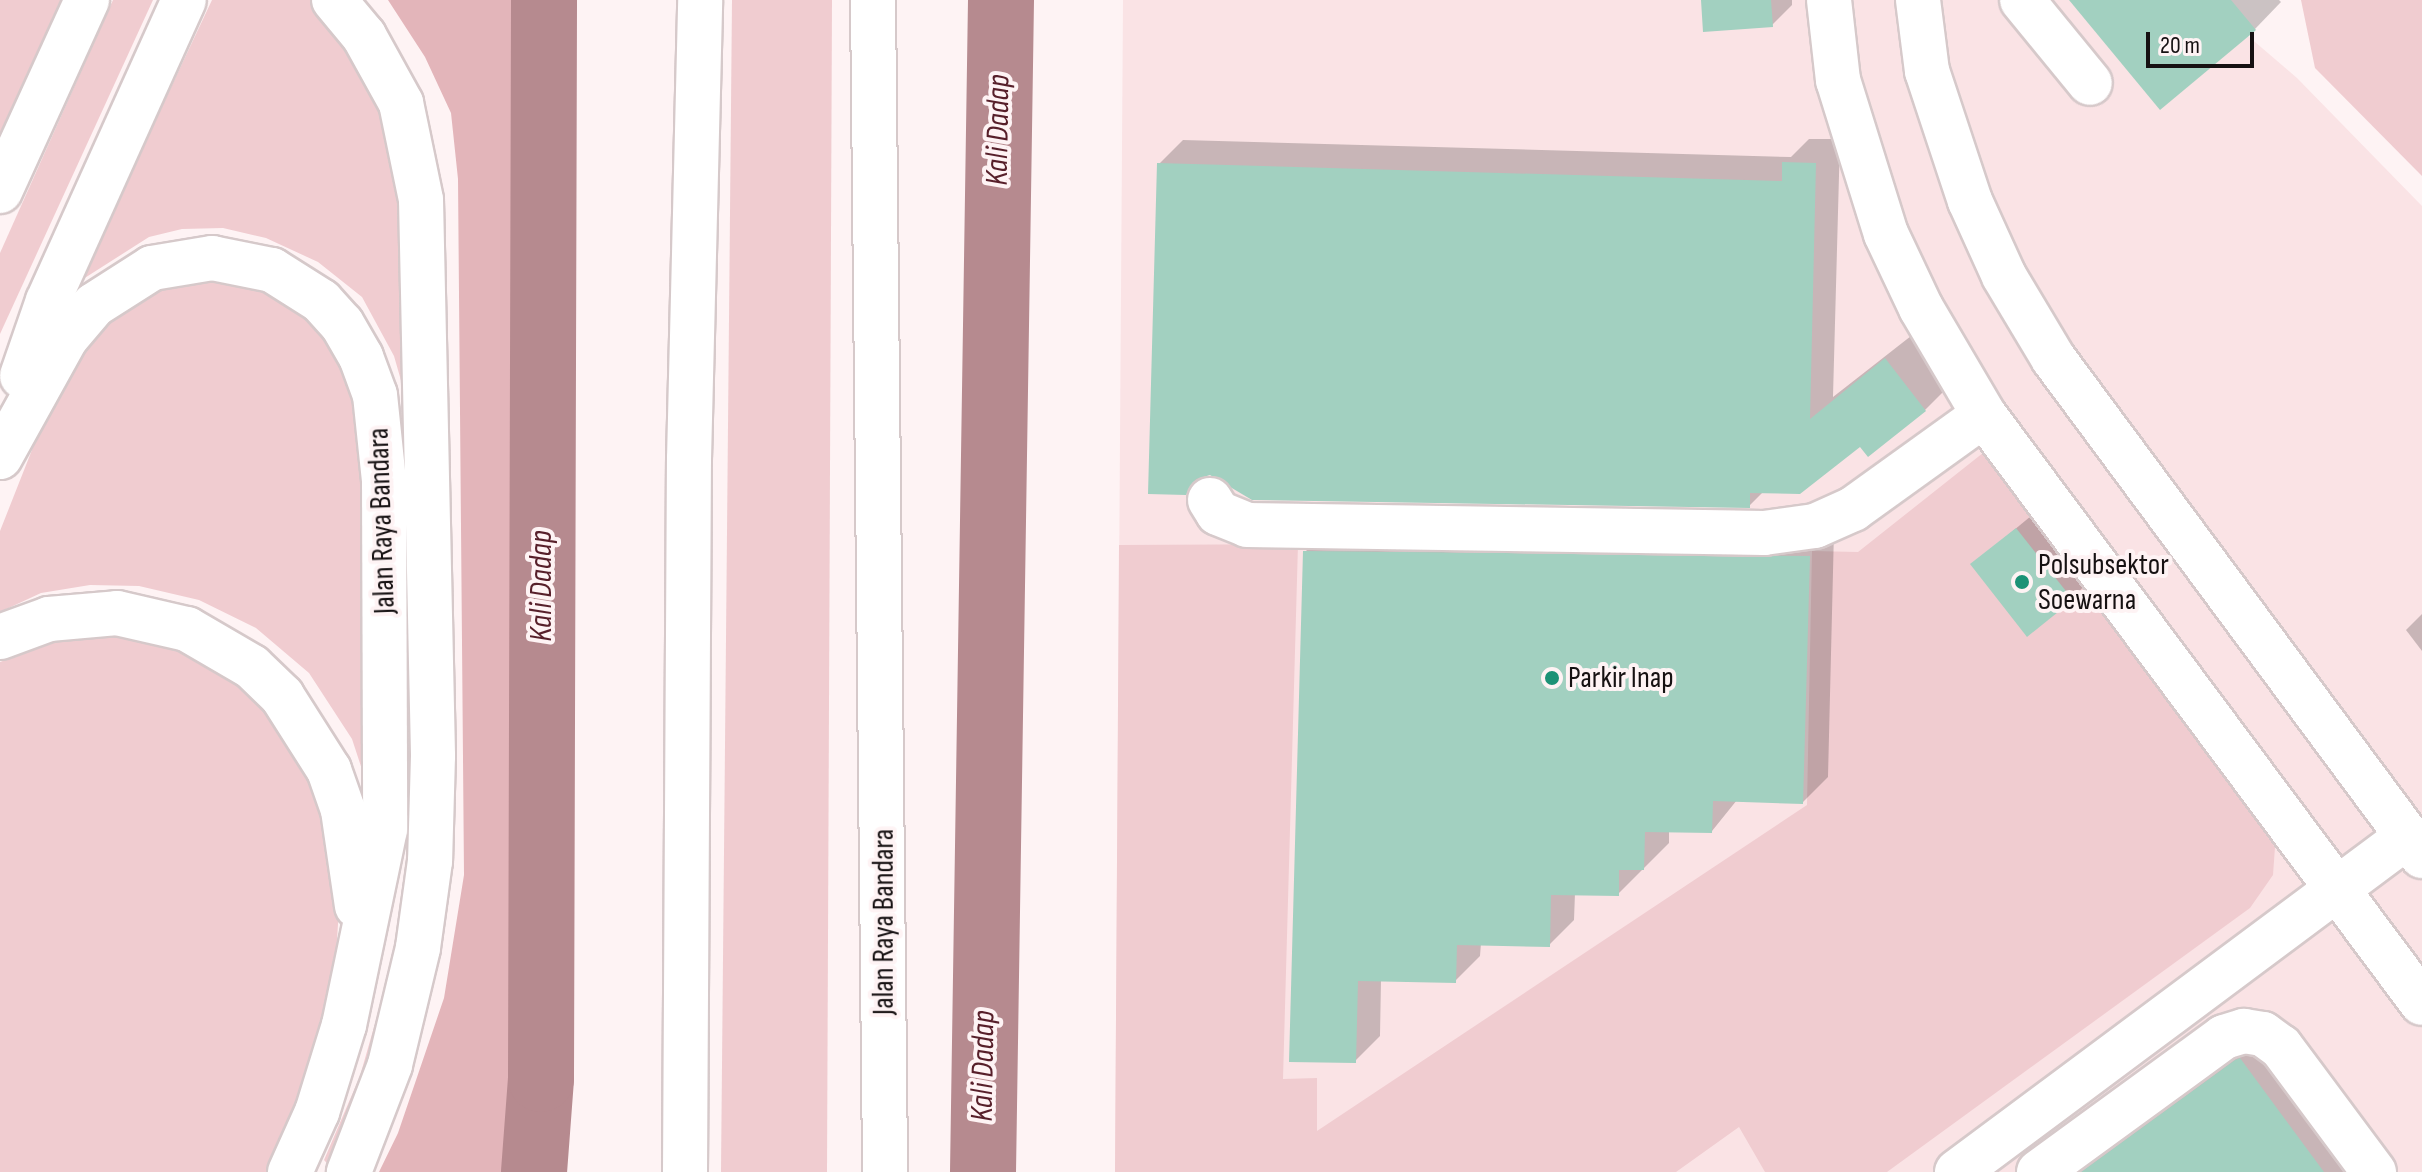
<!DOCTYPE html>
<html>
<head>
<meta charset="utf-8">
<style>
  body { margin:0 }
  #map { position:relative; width:2422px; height:1172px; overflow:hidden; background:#fef3f4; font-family:"Sofia Sans Condensed",sans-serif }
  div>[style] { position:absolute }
  .built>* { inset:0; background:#fae3e5 }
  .green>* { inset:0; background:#f0ccd0 }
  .forest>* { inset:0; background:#e3b5ba }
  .shadow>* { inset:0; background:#0003 }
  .river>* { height:66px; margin:-33px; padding:0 33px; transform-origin:33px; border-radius:33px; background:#b68a8f }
  .building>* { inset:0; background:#a2d0c0 }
  .roads { filter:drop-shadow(2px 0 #d6c9ca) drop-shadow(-2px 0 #d6c9ca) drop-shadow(0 2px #d6c9ca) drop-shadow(0 -2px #d6c9ca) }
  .minor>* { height:44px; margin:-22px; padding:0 22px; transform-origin:22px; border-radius:22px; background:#fff }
  .major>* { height:44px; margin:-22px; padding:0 22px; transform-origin:22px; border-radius:22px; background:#fff }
  .dots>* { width:22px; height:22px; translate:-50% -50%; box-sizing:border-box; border:4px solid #fef3f4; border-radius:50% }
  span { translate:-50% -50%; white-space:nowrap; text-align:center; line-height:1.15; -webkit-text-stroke:8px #fef3f4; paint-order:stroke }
  .street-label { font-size:30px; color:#161112 }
  .poi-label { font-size:30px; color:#161112 }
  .left { translate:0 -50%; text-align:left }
  .water-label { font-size:32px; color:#571f2a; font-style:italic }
  .scale { position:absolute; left:2146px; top:32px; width:108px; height:36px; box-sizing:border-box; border:4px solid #161112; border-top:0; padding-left:10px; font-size:24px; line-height:28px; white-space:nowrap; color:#161112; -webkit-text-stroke:6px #fef3f4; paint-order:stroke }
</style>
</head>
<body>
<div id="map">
  <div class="built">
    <div style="clip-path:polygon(1123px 0,2206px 0,2297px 78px,2422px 206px,2422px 1172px,1115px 1172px)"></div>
  </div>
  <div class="green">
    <div style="clip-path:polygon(0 0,66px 0,0 143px)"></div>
    <div style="clip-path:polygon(113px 0,153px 0,0 334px,0 253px)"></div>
    <div style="clip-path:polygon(212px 0,320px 0,394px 108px,428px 707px,398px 988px,334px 1171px,324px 1160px,360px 1076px,386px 985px,405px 895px,414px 811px,406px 398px,394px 356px,362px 297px,318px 262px,266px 238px,223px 228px,182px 229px,149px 237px,80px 281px)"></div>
    <div style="clip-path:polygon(732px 0,832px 0,827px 1172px,721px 1172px)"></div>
    <div style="clip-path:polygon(2301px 0,2422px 0,2422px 176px,2315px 68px)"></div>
    <div style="clip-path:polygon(223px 280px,263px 289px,299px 310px,330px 343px,351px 385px,364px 440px,375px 809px,352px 739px,309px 673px,256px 628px,199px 600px,139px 586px,90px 585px,41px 593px,0 612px,0 531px,60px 379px,93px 332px,137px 295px,176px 281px)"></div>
    <div style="clip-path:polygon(1988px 449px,2275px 847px,2273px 875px,2250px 908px,1887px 1172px,1765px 1172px,1739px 1127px,1676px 1172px,1115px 1172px,1119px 545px,1298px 544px,1283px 1079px,1317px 1078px,1317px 1131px,1807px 805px,1812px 551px,1858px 552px)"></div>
    <div style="clip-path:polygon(133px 635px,188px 649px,244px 681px,294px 740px,324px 793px,340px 892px,335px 972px,301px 1105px,272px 1172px,0 1172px,0 662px,66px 638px)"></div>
  </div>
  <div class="forest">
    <div style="clip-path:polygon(388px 0,536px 0,532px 1080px,525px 1172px,379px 1172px,398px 1133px,444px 998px,464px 875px,458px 179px,451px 113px,425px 57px)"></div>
  </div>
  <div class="shadow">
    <div style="clip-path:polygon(1703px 0,1792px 0,1792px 5px,1772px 25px)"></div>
    <div style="clip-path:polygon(2072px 0,2279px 0,2281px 2px,2255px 29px)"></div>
    <div style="clip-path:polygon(1809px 139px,1840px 139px,1833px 397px,1911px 336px,1949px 386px,1925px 410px,1764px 491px,1749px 506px,1210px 473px,1185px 493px,1159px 164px,1183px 140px,1791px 157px)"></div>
    <div style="clip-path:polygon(2031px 516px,2085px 585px,2072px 599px,1973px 564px)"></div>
    <div style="clip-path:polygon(1330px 527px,1834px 531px,1828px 777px,1803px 802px,1737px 800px,1712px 831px,1669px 831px,1669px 843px,1618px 894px,1575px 893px,1574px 920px,1549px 945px,1481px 943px,1480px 956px,1455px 981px,1381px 979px,1380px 1036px,1355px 1061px,1305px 552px)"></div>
    <div style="clip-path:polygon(2422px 614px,2422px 651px,2406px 630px)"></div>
    <div style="clip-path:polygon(2262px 1039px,2359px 1172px,2077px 1172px)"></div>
  </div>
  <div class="river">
    <div style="left:534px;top:1172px;width:93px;rotate:-85.7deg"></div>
    <div style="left:541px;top:1079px;width:1079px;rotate:-89.84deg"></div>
    <div style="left:983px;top:1172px;width:1172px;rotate:-89.12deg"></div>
  </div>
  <div class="building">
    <div style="clip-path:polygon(1701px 0,1771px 0,1773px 27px,1703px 32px)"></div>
    <div style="clip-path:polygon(2069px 0,2231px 0,2256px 30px,2160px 110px)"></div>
    <div style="clip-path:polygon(1782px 162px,1816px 163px,1810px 419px,1885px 358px,1926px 411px,1868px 457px,1860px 447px,1800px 494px,1750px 493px,1750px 508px,1252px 500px,1210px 475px,1196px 479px,1186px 495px,1148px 494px,1157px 163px,1782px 181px)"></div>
    <div style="clip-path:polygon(2016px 528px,2073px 600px,2027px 637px,1970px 564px)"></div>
    <div style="clip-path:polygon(1303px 551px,1810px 556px,1803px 804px,1713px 801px,1712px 833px,1645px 832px,1644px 870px,1619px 870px,1619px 896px,1551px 895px,1550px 947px,1457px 945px,1456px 983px,1358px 981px,1356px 1063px,1289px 1062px)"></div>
    <div style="clip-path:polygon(2240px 1058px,2324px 1172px,2081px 1172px,2235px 1060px)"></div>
  </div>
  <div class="roads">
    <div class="minor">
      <div style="left:334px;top:0;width:47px;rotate:50.2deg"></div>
      <div style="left:364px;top:36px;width:77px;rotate:61.1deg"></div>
      <div style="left:401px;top:103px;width:99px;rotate:78.3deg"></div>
      <div style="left:421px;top:200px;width:556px;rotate:88.76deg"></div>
      <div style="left:433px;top:756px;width:105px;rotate:91.6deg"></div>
      <div style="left:430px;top:861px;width:88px;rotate:97.9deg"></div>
      <div style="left:418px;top:948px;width:120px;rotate:103.5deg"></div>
      <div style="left:390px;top:1065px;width:115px;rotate:111deg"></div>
      <div style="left:1829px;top:0;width:81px;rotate:83.6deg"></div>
      <div style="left:1838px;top:80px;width:161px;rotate:72.7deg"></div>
      <div style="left:1886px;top:234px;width:82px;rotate:64.7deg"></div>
      <div style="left:1921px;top:308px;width:124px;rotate:59.5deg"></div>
      <div style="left:1984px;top:415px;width:733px;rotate:53.32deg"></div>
      <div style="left:1918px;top:0;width:72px;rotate:82.8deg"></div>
      <div style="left:1927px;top:71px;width:137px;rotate:71.7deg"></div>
      <div style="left:1970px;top:201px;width:82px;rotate:65.6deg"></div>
      <div style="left:2004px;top:276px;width:96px;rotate:59.1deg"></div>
      <div style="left:2053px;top:358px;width:620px;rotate:53.46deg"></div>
      <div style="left:2022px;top:0;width:107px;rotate:50.7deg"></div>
      <div style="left:0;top:191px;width:210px;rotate:-65.5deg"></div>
      <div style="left:22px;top:376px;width:79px;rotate:-70.9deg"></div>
      <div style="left:48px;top:301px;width:330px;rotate:-65.7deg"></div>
      <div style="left:0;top:457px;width:136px;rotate:-61deg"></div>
      <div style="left:66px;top:338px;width:43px;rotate:-49.7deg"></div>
      <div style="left:94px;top:305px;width:69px;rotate:-32.5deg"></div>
      <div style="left:152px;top:268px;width:61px;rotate:-9.5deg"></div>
      <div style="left:212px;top:258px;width:61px;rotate:11.3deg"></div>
      <div style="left:272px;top:270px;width:58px;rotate:32.3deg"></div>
      <div style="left:321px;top:301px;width:31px;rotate:48deg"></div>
      <div style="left:342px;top:324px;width:38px;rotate:60deg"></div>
      <div style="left:361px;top:357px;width:40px;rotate:69.8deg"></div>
      <div style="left:375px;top:395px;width:85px;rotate:84deg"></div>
      <div style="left:384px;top:480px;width:349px;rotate:89.8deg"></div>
      <div style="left:385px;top:829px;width:200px;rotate:101.8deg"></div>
      <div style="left:344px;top:1025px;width:91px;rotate:107.2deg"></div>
      <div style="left:317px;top:1112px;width:66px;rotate:114.2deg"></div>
      <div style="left:1210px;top:500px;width:15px;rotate:58deg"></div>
      <div style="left:1218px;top:513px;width:31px;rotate:22deg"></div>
      <div style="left:1247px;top:525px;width:517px;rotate:0.89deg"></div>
      <div style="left:1764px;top:533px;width:51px;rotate:-7.8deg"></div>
      <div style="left:1815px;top:526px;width:42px;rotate:-24.1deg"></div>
      <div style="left:1853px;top:509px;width:161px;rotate:-35.7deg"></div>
      <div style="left:0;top:637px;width:52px;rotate:-20.2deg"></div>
      <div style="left:49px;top:619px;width:68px;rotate:-5deg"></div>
      <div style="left:117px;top:613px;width:72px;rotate:12.9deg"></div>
      <div style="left:187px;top:629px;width:75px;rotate:30.3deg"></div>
      <div style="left:252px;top:667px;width:42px;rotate:44deg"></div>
      <div style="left:282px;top:696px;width:88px;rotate:57.6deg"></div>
      <div style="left:329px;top:770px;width:42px;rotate:70.7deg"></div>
      <div style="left:343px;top:810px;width:97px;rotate:81.7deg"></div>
      <div style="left:1957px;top:1172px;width:561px;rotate:-36.67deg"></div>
      <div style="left:2039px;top:1172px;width:229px;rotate:-36.1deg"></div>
      <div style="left:2224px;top:1037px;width:21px;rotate:-17deg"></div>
      <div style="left:2244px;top:1031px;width:19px;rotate:9deg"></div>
      <div style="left:2263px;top:1034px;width:22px;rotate:36deg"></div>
      <div style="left:2281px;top:1047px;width:156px;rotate:53.4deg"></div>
    </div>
    <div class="major">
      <div style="left:873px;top:0;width:1172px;rotate:89.41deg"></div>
      <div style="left:685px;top:1172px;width:713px;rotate:-89.68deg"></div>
      <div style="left:689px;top:459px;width:459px;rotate:-88.6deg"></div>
    </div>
  </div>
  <div class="dots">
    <div style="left:2022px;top:582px;background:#1c9276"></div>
    <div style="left:1552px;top:678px;background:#1c9276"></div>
  </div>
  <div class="street-label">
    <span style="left:382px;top:521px;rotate:-92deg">Jalan Raya Bandara</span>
    <span style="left:884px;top:922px;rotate:-90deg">Jalan Raya Bandara</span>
  </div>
  <div class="poi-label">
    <span class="left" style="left:2038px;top:582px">Polsubsektor<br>Soewarna</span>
    <span class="left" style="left:1568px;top:678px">Parkir Inap</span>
  </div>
  <div class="water-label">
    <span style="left:999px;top:130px;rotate:-89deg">Kali Dadap</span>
    <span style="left:542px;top:586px;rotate:-90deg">Kali Dadap</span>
    <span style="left:984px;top:1066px;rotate:-89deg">Kali Dadap</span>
  </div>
  <div class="scale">20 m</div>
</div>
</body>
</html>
